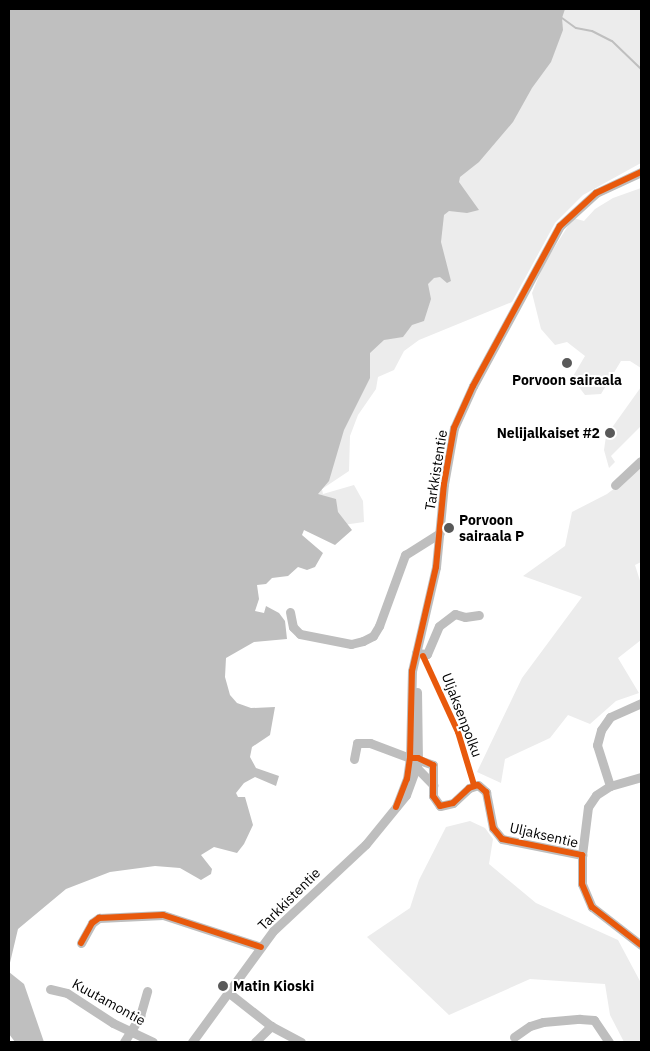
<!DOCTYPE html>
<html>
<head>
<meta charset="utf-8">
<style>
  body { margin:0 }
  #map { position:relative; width:650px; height:1051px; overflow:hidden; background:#fff; font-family:"IBM Plex Sans",sans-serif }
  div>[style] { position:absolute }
  .green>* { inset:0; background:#ececec }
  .water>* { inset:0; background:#bfbfbf }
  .stream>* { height:2px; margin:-1px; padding:0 1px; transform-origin:1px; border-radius:1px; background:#bfbfbf }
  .minor>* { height:9px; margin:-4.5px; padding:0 4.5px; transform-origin:4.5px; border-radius:4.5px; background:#bebebe }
  .cycleway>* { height:6px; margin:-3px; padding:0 3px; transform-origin:3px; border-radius:3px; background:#e8590c }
  .dots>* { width:14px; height:14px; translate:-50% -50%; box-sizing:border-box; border:2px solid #fff; border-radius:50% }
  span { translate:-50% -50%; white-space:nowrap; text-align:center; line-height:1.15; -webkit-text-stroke:4px #fff; paint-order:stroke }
  .poi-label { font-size:14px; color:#000; font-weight:700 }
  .right { translate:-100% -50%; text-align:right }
  .left { translate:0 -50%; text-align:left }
  .street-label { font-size:14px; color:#000 }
  .frame { position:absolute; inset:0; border:10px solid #000; pointer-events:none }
</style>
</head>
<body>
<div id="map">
  <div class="green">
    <div style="clip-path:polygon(9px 9px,641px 9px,641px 163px,583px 195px,555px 223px,512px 302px,419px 340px,404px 351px,394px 370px,378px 377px,376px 389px,358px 415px,350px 436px,349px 471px,322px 489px,323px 494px,354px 485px,363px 501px,364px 522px,343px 525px,329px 513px)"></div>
    <div style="clip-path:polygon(641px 188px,641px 368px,630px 361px,621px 361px,601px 394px,585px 395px,572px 378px,585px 356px,567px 342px,555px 345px,541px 329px,532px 293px,544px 264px,573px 218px,584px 221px,595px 209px,613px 198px)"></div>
    <div style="clip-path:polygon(641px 387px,641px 426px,611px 456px,615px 462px,609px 468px,604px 450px,606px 436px)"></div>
    <div style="clip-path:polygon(641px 468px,641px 562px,635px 565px,641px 584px,641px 640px,618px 658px,639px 693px,616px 701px,590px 724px,568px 715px,550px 738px,505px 759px,501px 783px,477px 772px,522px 678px,582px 597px,523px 576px,565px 546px,572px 512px,607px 494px)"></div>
    <div style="clip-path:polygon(470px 821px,485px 828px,493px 839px,489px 864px,536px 903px,618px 940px,641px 983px,641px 1042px,624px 1042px,610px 1015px,605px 984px,530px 979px,449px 1015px,367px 937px,410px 908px,419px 880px,446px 827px)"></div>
  </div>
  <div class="water">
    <div style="clip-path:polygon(9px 9px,565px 9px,562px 18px,563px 30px,551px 62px,532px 88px,513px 122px,479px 162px,460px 177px,459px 182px,479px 210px,467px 213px,449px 211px,444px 215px,441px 242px,451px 281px,447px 283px,440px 277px,434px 278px,428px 284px,431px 299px,424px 321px,412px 325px,403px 337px,384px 340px,370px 353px,370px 378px,344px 430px,329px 481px,318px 494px,336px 499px,338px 512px,352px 530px,335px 545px,304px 530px,302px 535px,323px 553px,315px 567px,307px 570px,298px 567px,288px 576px,272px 578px,266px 584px,257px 585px,259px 599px,255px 611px,264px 613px,266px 606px,279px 613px,285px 621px,287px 639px,254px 642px,226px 658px,225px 677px,230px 695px,237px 703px,251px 708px,275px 707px,270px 735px,252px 747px,250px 757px,256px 768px,279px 776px,276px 786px,255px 777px,244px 783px,236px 793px,238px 797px,245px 797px,253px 825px,244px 844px,237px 853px,214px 847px,201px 855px,212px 869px,211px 874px,201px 880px,180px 868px,155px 866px,110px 872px,66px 889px,18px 929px,9px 967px)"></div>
    <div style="clip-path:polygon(9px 972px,24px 984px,44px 1042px,15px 1042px,9px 1034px)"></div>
  </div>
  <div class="stream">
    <div style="left:562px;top:18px;width:17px;rotate:36deg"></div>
    <div style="left:576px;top:28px;width:16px;rotate:11deg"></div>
    <div style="left:592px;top:31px;width:22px;rotate:27deg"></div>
    <div style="left:612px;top:41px;width:40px;rotate:44deg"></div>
  </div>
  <div class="minor">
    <div style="left:615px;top:485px;width:35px;rotate:-43deg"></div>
    <div style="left:290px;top:612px;width:15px;rotate:79deg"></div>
    <div style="left:293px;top:627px;width:10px;rotate:45deg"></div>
    <div style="left:300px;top:634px;width:52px;rotate:11.1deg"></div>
    <div style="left:351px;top:644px;width:12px;rotate:-14deg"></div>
    <div style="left:363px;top:641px;width:11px;rotate:-27deg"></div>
    <div style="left:373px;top:636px;width:12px;rotate:-59deg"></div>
    <div style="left:379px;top:626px;width:76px;rotate:-69.9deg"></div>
    <div style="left:405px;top:555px;width:41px;rotate:-32.2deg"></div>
    <div style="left:416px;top:653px;width:11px;rotate:5deg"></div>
    <div style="left:427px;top:654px;width:30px;rotate:-67deg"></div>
    <div style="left:439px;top:626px;width:20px;rotate:-37deg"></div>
    <div style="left:455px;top:614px;width:10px;rotate:17deg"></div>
    <div style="left:465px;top:617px;width:14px;rotate:-8deg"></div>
    <div style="left:413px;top:758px;width:21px;rotate:19deg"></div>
    <div style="left:433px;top:765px;width:31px;rotate:90deg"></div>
    <div style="left:433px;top:796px;width:12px;rotate:55deg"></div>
    <div style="left:440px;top:806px;width:13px;rotate:-13deg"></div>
    <div style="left:453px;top:803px;width:22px;rotate:-43deg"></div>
    <div style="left:469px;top:788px;width:9px;rotate:-18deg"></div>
    <div style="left:478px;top:785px;width:11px;rotate:41deg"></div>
    <div style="left:486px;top:792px;width:37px;rotate:79deg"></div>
    <div style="left:493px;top:828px;width:14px;rotate:51deg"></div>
    <div style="left:502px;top:839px;width:82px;rotate:11.3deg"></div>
    <div style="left:582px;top:855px;width:29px;rotate:90deg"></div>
    <div style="left:582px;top:884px;width:25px;rotate:67deg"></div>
    <div style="left:592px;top:907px;width:62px;rotate:37.8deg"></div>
    <div style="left:354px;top:759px;width:16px;rotate:-79deg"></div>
    <div style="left:357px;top:743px;width:13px"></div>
    <div style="left:370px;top:743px;width:43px;rotate:20.6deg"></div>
    <div style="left:414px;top:765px;width:28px;rotate:46deg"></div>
    <div style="left:610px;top:786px;width:43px;rotate:-107.6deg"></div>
    <div style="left:597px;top:745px;width:16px;rotate:-75deg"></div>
    <div style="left:601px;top:730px;width:16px;rotate:-55deg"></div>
    <div style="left:610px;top:717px;width:34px;rotate:-24deg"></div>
    <div style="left:396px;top:807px;width:30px;rotate:-69deg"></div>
    <div style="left:407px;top:779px;width:21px;rotate:-82deg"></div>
    <div style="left:410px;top:758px;width:87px;rotate:-88.7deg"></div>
    <div style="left:412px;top:671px;width:107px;rotate:-77deg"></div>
    <div style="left:436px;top:567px;width:83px;rotate:-84.5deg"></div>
    <div style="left:444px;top:484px;width:57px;rotate:-79.9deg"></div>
    <div style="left:454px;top:428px;width:46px;rotate:-65.7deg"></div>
    <div style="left:473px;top:386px;width:182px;rotate:-61.5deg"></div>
    <div style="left:560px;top:226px;width:49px;rotate:-42.5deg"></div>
    <div style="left:596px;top:193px;width:50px;rotate:-25deg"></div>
    <div style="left:582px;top:855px;width:48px;rotate:-82.9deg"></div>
    <div style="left:588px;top:807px;width:14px;rotate:-56deg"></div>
    <div style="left:596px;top:795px;width:17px;rotate:-33deg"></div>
    <div style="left:610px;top:786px;width:32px;rotate:-16deg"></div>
    <div style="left:81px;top:943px;width:23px;rotate:-61deg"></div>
    <div style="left:92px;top:923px;width:9px;rotate:-36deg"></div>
    <div style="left:99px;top:918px;width:64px;rotate:-2.7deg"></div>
    <div style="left:163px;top:915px;width:103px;rotate:18.1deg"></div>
    <div style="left:50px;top:989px;width:17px;rotate:13deg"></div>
    <div style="left:67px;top:993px;width:55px;rotate:33.1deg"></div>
    <div style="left:113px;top:1023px;width:44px;rotate:25.4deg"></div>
    <div style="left:229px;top:993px;width:53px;rotate:38.2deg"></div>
    <div style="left:271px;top:1026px;width:34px;rotate:28deg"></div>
    <div style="left:514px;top:1037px;width:19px;rotate:-35deg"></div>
    <div style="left:530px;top:1026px;width:14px;rotate:-17deg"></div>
    <div style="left:543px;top:1022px;width:37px;rotate:-5deg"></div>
    <div style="left:580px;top:1019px;width:14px;rotate:4deg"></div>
    <div style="left:594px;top:1020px;width:27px;rotate:56deg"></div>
    <div style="left:124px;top:1042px;width:31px;rotate:-58deg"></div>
    <div style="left:140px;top:1016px;width:26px;rotate:-74deg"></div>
    <div style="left:192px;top:1042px;width:137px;rotate:-53.9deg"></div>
    <div style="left:273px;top:931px;width:127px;rotate:-43.1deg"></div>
    <div style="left:366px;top:844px;width:63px;rotate:-50.8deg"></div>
    <div style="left:406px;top:795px;width:35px;rotate:-70deg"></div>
    <div style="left:418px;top:762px;width:70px;rotate:-90.8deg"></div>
    <div style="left:255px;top:1042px;width:23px;rotate:-45deg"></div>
  </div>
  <div class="cycleway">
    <div style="left:423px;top:656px;width:84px;rotate:65.3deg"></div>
    <div style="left:458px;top:732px;width:55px;rotate:73.2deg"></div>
    <div style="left:410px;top:758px;width:8px"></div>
    <div style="left:418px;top:758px;width:17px;rotate:25deg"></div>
    <div style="left:433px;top:765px;width:31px;rotate:90deg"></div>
    <div style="left:433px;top:796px;width:12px;rotate:55deg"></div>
    <div style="left:440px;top:806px;width:13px;rotate:-13deg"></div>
    <div style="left:453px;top:803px;width:22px;rotate:-43deg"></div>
    <div style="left:469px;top:788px;width:9px;rotate:-18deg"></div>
    <div style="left:478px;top:785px;width:11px;rotate:41deg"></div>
    <div style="left:486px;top:792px;width:37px;rotate:79deg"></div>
    <div style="left:493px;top:828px;width:14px;rotate:51deg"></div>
    <div style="left:502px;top:839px;width:82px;rotate:11.3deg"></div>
    <div style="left:582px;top:855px;width:29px;rotate:90deg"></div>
    <div style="left:582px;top:884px;width:25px;rotate:67deg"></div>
    <div style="left:592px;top:907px;width:62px;rotate:37.8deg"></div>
    <div style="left:396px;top:807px;width:30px;rotate:-69deg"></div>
    <div style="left:407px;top:779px;width:21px;rotate:-82deg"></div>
    <div style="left:410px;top:758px;width:87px;rotate:-88.7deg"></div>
    <div style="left:412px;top:671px;width:107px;rotate:-77deg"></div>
    <div style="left:436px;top:567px;width:83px;rotate:-84.5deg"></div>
    <div style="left:444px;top:484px;width:57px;rotate:-79.9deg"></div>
    <div style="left:454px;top:428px;width:46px;rotate:-65.7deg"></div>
    <div style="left:473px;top:386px;width:182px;rotate:-61.5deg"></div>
    <div style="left:560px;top:226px;width:49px;rotate:-42.5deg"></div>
    <div style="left:596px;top:193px;width:50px;rotate:-25deg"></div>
    <div style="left:81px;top:943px;width:23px;rotate:-61deg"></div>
    <div style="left:92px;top:923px;width:9px;rotate:-36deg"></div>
    <div style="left:99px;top:918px;width:64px;rotate:-2.7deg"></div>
    <div style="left:163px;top:915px;width:103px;rotate:18.1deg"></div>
  </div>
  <div class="dots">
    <div style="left:567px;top:363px;background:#595959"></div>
    <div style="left:610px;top:433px;background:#595959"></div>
    <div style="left:449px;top:528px;background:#595959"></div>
    <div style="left:223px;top:986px;background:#595959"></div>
  </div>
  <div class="poi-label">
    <span style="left:567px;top:380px">Porvoon sairaala</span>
    <span class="right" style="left:600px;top:433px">Nelijalkaiset #2</span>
    <span class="left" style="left:459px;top:528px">Porvoon<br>sairaala P</span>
    <span class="left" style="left:233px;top:986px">Matin Kioski</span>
  </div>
  <div class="street-label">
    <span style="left:436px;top:470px;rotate:-81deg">Tarkkistentie</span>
    <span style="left:462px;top:715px;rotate:69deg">Uljaksenpolku</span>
    <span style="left:544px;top:835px;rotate:13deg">Uljaksentie</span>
    <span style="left:289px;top:899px;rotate:-45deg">Tarkkistentie</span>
    <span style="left:109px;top:1002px;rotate:29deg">Kuutamontie</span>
  </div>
  <div class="frame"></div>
</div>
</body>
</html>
